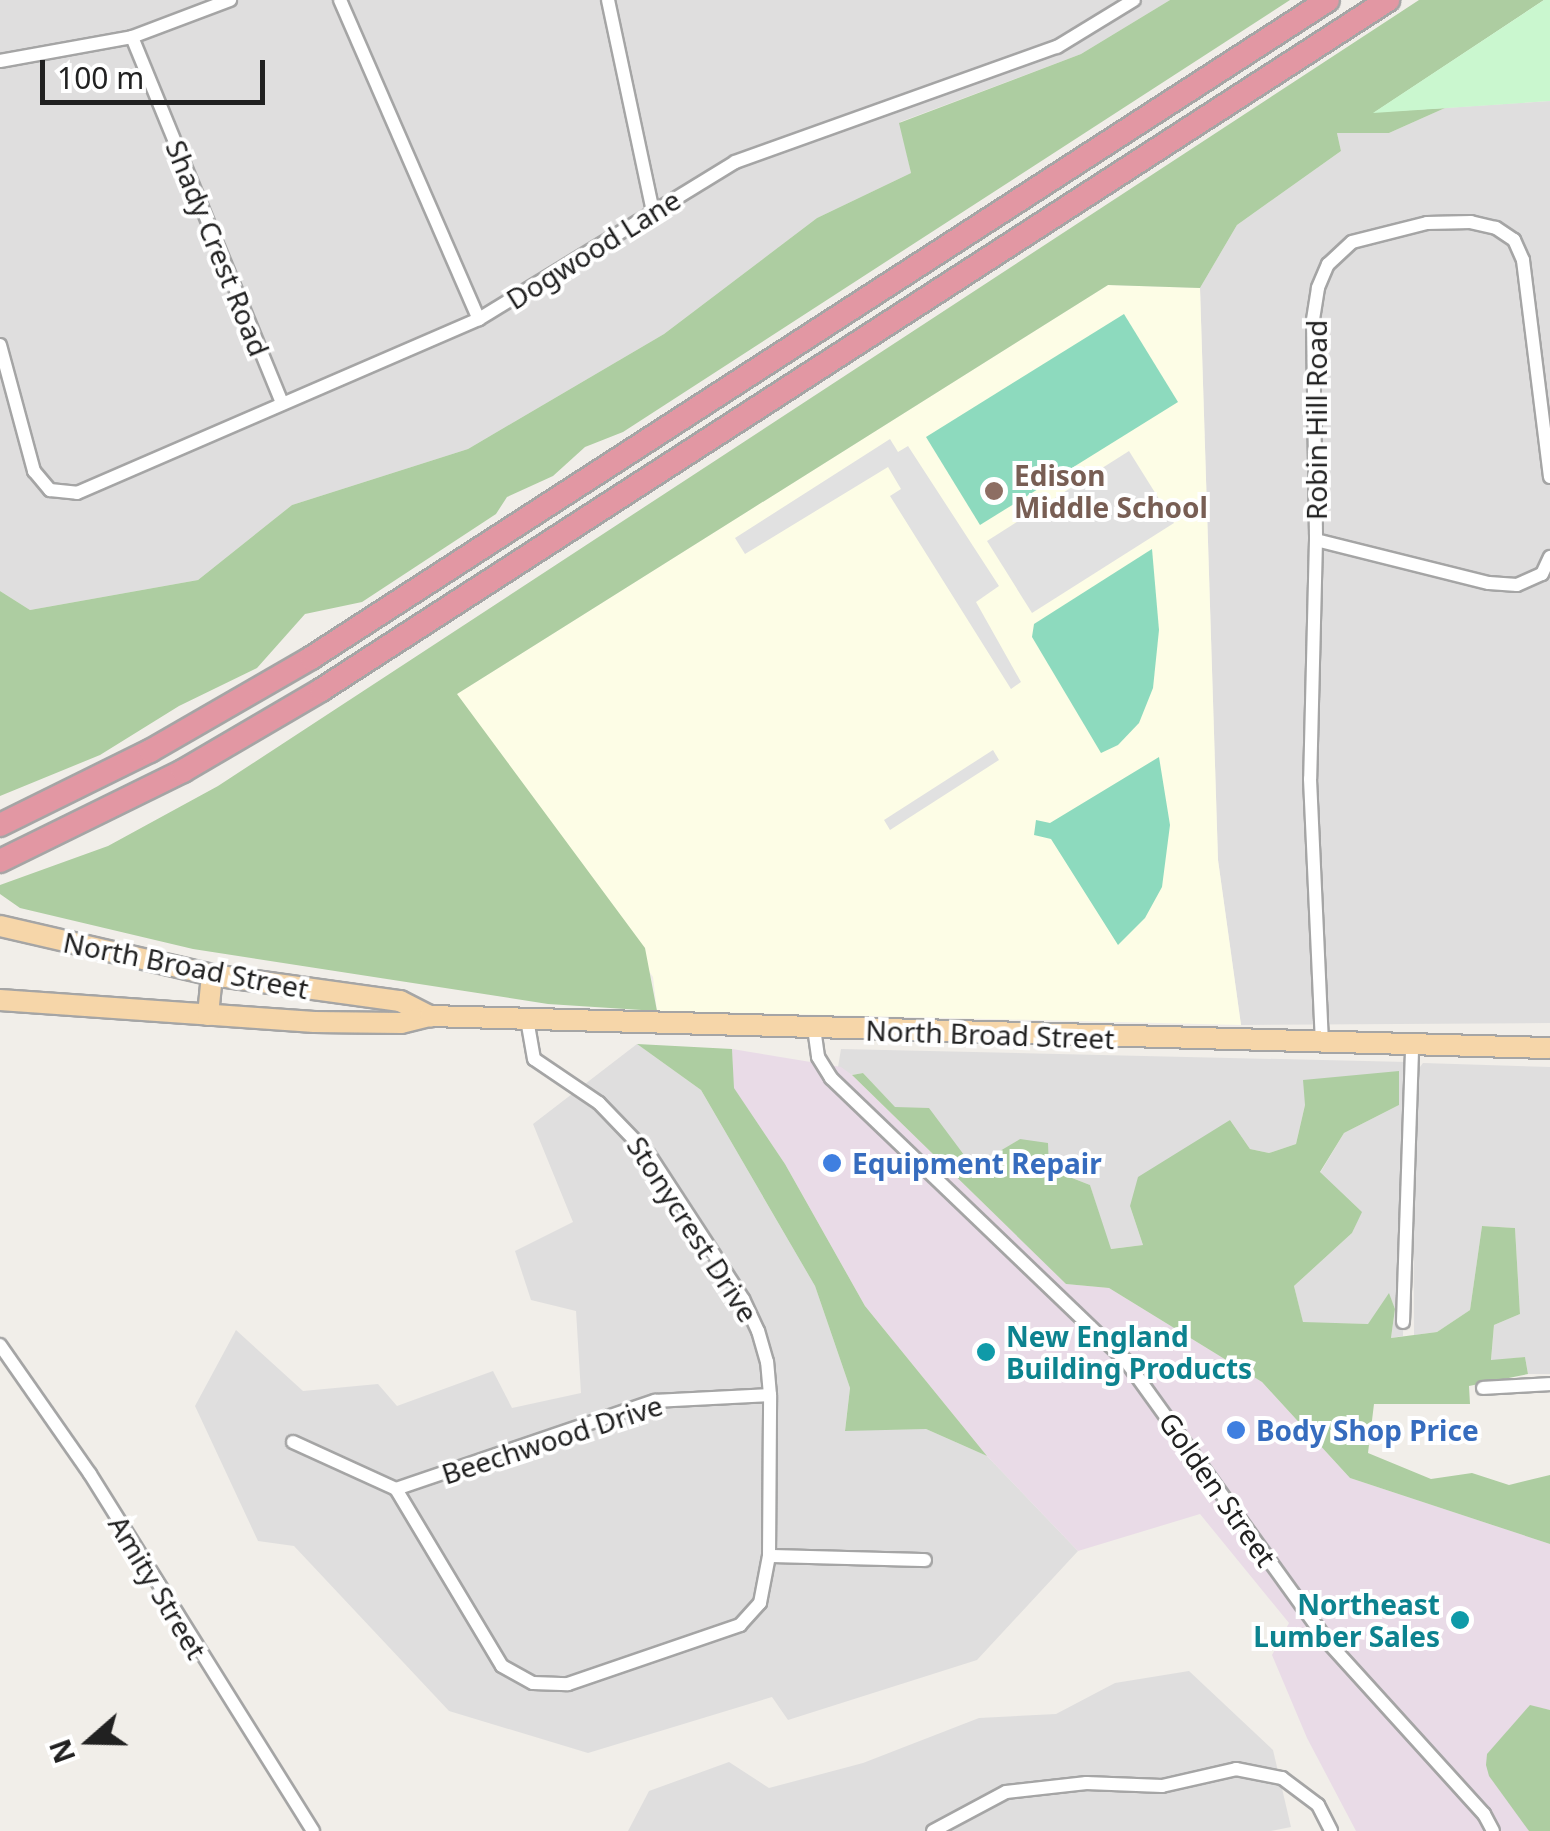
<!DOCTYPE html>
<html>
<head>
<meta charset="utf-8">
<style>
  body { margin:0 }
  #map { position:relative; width:1550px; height:1831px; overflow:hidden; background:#f1eee9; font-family:"Noto Sans",sans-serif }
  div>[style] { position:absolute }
  .residential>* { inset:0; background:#dfdede }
  .industrial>* { inset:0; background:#e9dbe7 }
  .education>* { inset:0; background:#fdfde6 }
  .forest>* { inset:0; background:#adcda1 }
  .park>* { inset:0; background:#caf7cf }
  .pitch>* { inset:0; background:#8ddabe }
  .parking>* { inset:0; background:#e1e1e1 }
  .roads { filter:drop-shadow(2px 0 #a5a5a5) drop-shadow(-2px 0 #a5a5a5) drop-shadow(0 2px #a5a5a5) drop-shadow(0 -2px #a5a5a5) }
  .street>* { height:12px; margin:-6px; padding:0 6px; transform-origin:6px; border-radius:6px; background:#fff }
  .primary>* { height:20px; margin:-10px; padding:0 10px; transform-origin:10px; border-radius:10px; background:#f6d6a9 }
  .highway>* { height:22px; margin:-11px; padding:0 11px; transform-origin:11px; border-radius:11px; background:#e297a3 }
  .dots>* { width:28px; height:28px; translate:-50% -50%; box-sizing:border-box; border:5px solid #fff; border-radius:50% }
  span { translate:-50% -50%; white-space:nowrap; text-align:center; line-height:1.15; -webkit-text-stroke:8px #fff; paint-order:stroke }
  .street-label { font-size:28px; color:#212121 }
  .education-label { font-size:28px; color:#785e54; font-weight:700 }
  .left { translate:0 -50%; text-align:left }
  .shop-label { font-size:28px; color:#366cbe; font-weight:700 }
  .culture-label { font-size:28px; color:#0d838f; font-weight:700 }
  .right { translate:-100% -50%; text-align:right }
  .north { position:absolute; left:40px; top:1691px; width:100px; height:100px; -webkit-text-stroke:8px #fff; paint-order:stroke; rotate:250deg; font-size:28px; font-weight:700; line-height:40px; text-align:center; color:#212121 }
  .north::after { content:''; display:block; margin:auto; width:35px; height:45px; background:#212121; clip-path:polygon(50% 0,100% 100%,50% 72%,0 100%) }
  .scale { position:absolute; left:40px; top:60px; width:225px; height:45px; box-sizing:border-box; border:5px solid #212121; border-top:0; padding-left:12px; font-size:30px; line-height:35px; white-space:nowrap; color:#212121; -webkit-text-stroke:8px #fff; paint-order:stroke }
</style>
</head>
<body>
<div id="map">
  <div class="residential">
    <div style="clip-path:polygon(0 0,1170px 0,1081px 54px,900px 122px,911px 173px,817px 218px,664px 334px,468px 449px,292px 505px,198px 580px,30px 610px,0 591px)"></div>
    <div style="clip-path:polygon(1550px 101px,1550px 1023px,1241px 1025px,1218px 860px,1200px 288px,1237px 225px,1341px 151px,1337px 133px,1389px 133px,1445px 108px)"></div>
    <div style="clip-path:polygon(637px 1044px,701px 1090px,815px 1286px,850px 1388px,845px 1430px,926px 1429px,987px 1456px,1078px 1551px,977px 1660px,788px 1720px,772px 1697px,588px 1753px,449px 1711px,294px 1546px,258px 1541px,195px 1406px,236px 1330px,303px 1391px,378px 1384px,397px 1406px,493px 1371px,512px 1408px,581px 1393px,576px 1311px,531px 1300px,515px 1251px,573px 1222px,533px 1124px)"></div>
    <div style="clip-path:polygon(841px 1049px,1407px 1062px,1403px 1336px,1391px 1338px,1395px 1309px,1389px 1294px,1369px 1324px,1303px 1323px,1294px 1286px,1352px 1233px,1361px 1212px,1320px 1173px,1344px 1133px,1399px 1105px,1305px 1105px,1296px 1144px,1269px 1153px,1250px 1149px,1230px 1120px,1130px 1206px,1143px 1245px,1110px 1249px,1090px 1185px,1049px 1169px,1020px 1139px,973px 1168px,957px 1148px,895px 1108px,863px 1073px,852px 1075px,838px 1067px)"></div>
    <div style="clip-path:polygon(1423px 1063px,1550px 1067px,1550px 1374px,1528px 1374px,1525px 1357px,1491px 1361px,1494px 1325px,1520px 1314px,1515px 1228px,1482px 1226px,1470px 1310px,1437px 1332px,1414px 1335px,1413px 1076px)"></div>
    <div style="clip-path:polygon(1189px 1671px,1273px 1750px,1291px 1827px,1271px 1831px,628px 1831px,649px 1791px,729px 1762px,769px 1788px,863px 1763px,979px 1718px,1056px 1714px,1115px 1683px)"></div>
  </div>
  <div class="industrial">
    <div style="clip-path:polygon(732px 1049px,841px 1067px,852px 1075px,1066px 1284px,1109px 1288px,1262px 1382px,1350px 1478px,1550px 1544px,1550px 1710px,1530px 1706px,1525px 1824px,1529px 1831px,1356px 1831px,1307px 1738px,1272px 1655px,1289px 1623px,1200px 1514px,1078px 1551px,987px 1456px,865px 1306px,785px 1164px,733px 1087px)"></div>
  </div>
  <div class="education">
    <div style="clip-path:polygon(1108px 285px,1200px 288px,1218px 860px,1241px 1025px,657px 1011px,653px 977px,457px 694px)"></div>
  </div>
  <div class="forest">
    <div style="clip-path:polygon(1170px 0,1290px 0,623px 432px,585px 447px,553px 476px,507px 497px,496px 514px,362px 602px,305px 614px,257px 668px,179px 706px,100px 755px,0 796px,0 591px,30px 610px,198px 580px,292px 505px,468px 449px,664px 334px,817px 218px,911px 173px,899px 123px,1081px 54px)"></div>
    <div style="clip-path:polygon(1419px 0,1544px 0,1375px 112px,1445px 108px,1389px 133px,1337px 133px,1341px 151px,1237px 225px,1200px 288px,1108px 285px,457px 694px,645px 948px,657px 1011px,548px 1004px,193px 949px,20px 908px,0 894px,0 885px,108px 846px,218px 786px)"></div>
    <div style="clip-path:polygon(637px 1044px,732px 1049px,734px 1088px,785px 1164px,865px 1306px,987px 1456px,926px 1429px,845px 1431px,850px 1388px,815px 1286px,701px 1090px)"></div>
    <div style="clip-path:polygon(1399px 1071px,1399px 1105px,1344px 1133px,1320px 1172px,1362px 1212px,1352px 1233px,1294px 1286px,1303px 1322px,1368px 1324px,1389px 1293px,1395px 1309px,1391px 1338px,1437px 1332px,1470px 1310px,1482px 1226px,1515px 1228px,1520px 1314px,1494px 1325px,1491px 1360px,1525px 1357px,1528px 1374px,1469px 1386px,1470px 1404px,1374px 1404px,1368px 1453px,1431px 1479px,1472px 1473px,1509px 1485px,1550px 1475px,1550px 1544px,1350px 1478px,1262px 1382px,1109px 1288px,1066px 1284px,852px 1075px,863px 1073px,895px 1107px,929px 1108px,973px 1167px,1020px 1139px,1048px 1143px,1049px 1169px,1090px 1185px,1111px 1249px,1143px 1245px,1130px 1206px,1138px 1177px,1230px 1120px,1250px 1149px,1269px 1153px,1296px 1144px,1305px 1105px,1303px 1080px)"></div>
    <div style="clip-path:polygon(1530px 1705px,1550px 1710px,1550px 1831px,1529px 1831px,1489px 1776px,1486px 1765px,1487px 1754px)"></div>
  </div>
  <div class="park">
    <div style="clip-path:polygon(1544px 0,1550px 0,1550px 101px,1373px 113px)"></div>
  </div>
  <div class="pitch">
    <div style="clip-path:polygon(1124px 314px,1178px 402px,980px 525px,926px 437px)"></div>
    <div style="clip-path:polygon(1152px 549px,1159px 630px,1153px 688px,1139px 723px,1118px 745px,1101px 753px,1032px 637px,1034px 624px)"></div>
    <div style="clip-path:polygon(1159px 757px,1170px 825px,1162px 887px,1145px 918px,1118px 945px,1051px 839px,1034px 835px,1036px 820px,1050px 823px)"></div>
  </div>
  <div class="parking">
    <div style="clip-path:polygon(890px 439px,898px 452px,908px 446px,999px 586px,976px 602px,1021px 682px,1011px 689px,890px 496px,901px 489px,888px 467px,745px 554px,735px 538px)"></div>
    <div style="clip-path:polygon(1129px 451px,1174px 523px,1032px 613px,987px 541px)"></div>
    <div style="clip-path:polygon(993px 750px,999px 760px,890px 830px,884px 820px)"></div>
  </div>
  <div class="roads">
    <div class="street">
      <div style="left:340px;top:0;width:348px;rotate:66.5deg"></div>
      <div style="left:608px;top:0;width:217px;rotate:78deg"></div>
      <div style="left:132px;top:37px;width:396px;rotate:67.7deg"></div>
      <div style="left:0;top:61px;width:134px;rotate:-10.3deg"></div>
      <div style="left:132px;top:37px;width:105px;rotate:-20.7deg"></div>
      <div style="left:0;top:345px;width:131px;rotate:74.9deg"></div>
      <div style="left:34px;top:471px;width:25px;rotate:50deg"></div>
      <div style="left:50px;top:490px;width:27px;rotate:6deg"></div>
      <div style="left:77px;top:493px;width:438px;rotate:-23.4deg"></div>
      <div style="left:479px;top:319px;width:300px;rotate:-31.5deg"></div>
      <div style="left:735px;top:162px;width:342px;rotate:-19.7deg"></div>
      <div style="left:1057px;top:47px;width:90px;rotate:-31.4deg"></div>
      <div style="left:1550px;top:477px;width:219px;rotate:-97.1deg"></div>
      <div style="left:1523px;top:260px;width:22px;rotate:-114deg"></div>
      <div style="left:1514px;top:240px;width:22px;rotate:-146deg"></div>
      <div style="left:1496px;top:228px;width:26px;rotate:-167deg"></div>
      <div style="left:1471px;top:222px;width:44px;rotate:178.7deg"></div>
      <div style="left:1427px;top:223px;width:77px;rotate:165.8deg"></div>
      <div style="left:1352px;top:242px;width:33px;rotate:137deg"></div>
      <div style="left:1328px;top:264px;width:26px;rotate:113deg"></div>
      <div style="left:1318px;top:288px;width:33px;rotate:99deg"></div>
      <div style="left:1313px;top:321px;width:219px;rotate:89.2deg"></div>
      <div style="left:1316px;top:540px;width:178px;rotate:14deg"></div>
      <div style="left:1489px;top:583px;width:28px;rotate:4deg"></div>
      <div style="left:1517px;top:585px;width:27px;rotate:-24deg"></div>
      <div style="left:1542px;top:574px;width:19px;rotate:-65deg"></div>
      <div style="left:1316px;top:540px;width:239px;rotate:91.4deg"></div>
      <div style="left:1310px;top:779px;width:264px;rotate:87.4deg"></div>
      <div style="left:814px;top:1028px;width:29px;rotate:82deg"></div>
      <div style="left:818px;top:1057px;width:25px;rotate:58deg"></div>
      <div style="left:831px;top:1078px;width:409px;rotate:43.8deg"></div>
      <div style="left:1126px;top:1361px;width:345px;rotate:54.3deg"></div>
      <div style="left:1327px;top:1641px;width:234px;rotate:47.8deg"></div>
      <div style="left:1484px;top:1814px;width:19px;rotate:62deg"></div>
      <div style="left:1403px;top:1322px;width:277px;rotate:-88.1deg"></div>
      <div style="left:0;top:1345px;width:157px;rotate:55.1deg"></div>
      <div style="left:90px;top:1474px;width:421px;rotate:58deg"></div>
      <div style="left:1483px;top:1388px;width:67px;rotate:-3.4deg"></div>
      <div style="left:293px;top:1442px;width:113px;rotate:24.5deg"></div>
      <div style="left:396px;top:1489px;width:206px;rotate:59.1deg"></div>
      <div style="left:502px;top:1666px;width:35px;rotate:29deg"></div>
      <div style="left:533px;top:1683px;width:35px;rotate:2deg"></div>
      <div style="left:568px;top:1684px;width:182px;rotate:-18.9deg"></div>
      <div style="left:740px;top:1625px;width:30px;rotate:-48deg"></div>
      <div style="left:760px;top:1603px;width:48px;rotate:-79.2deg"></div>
      <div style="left:769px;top:1556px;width:161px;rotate:-89.6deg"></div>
      <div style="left:770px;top:1395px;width:33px;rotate:-95deg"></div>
      <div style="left:767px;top:1362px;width:32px;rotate:-106deg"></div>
      <div style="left:758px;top:1331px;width:35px;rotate:-115deg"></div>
      <div style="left:743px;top:1299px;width:172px;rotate:-123.1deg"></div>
      <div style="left:649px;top:1155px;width:72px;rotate:-133.9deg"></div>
      <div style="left:599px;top:1103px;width:78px;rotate:-145.9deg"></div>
      <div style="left:534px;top:1059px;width:39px;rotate:-100deg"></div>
      <div style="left:396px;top:1489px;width:274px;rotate:-18.8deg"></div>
      <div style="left:655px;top:1401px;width:115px;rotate:-3deg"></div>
      <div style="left:769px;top:1556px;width:156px;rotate:1.5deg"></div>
      <div style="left:933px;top:1831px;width:83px;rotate:-28.1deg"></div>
      <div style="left:1006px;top:1792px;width:81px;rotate:-6.4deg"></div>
      <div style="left:1086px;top:1783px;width:76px;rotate:2.3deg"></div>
      <div style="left:1162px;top:1786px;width:76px;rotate:-12.9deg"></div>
      <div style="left:1236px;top:1769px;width:47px;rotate:11.1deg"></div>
      <div style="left:1282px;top:1778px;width:45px;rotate:36.9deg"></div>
      <div style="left:1318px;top:1805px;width:29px;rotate:63deg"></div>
    </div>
    <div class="primary">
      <div style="left:0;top:926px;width:218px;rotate:13deg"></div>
      <div style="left:212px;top:975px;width:190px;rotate:7.9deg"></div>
      <div style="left:400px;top:1001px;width:34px;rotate:27deg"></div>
      <div style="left:0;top:1000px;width:315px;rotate:4deg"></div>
      <div style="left:314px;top:1022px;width:87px;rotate:0.7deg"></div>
      <div style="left:401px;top:1023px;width:30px;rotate:-14deg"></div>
      <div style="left:430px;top:1016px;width:1120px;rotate:1.64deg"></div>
      <div style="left:208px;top:1015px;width:40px;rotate:-84.3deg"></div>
    </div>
    <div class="highway">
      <div style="left:0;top:825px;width:167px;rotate:-26.3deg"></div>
      <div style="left:150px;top:751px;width:186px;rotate:-30deg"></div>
      <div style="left:311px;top:658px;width:1211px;rotate:-32.9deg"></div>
      <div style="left:0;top:861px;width:204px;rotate:-26.2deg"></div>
      <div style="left:183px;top:771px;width:160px;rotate:-30.4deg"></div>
      <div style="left:321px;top:690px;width:1271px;rotate:-32.89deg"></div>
    </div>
  </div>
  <div class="dots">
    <div style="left:994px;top:491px;background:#8d6e63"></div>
    <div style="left:832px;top:1163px;background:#3f7fe0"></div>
    <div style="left:986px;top:1352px;background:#0f9aa8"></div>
    <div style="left:1236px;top:1430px;background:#3f7fe0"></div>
    <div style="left:1460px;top:1620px;background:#0f9aa8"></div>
  </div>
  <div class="street-label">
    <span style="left:218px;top:248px;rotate:68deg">Shady Crest Road</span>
    <span style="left:593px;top:249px;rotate:-32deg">Dogwood Lane</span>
    <span style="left:1316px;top:420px;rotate:-90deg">Robin Hill Road</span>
    <span style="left:186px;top:965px;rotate:11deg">North Broad Street</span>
    <span style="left:990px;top:1034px;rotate:2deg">North Broad Street</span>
    <span style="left:693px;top:1229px;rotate:57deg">Stonycrest Drive</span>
    <span style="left:552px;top:1439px;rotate:-18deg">Beechwood Drive</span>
    <span style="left:1218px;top:1489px;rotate:55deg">Golden Street</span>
    <span style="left:158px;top:1587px;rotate:59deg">Amity Street</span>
  </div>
  <div class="education-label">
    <span class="left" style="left:1014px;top:491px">Edison<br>Middle School</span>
  </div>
  <div class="shop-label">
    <span class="left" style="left:852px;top:1163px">Equipment Repair</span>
    <span class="left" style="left:1256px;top:1430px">Body Shop Price</span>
  </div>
  <div class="culture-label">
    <span class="left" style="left:1006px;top:1352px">New England<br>Building Products</span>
    <span class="right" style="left:1440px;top:1620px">Northeast<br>Lumber Sales</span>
  </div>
  <div class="north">N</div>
  <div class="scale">100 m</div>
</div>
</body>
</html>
